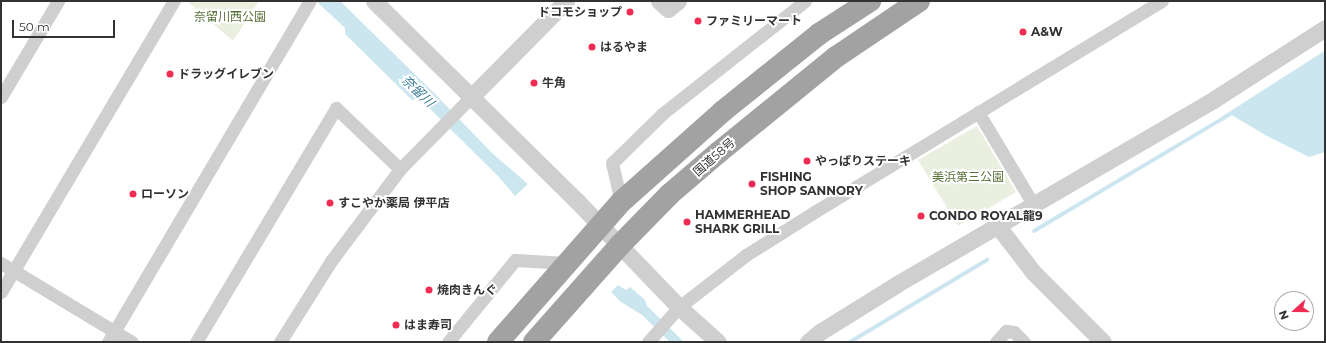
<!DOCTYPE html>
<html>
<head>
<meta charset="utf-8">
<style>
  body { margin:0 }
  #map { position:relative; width:1326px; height:343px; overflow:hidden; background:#fff; font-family:Montserrat,"Noto Sans JP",sans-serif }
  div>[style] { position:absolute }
  .green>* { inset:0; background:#eaefe0 }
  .water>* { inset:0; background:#cce6ef }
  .stream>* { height:4px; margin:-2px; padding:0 2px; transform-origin:2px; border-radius:2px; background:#cce6ef }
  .minor>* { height:13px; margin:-6.5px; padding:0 6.5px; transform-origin:6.5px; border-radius:6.5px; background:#cfcfcf }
  .tertiary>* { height:17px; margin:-8.5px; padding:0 8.5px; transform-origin:8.5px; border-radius:8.5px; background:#cfcfcf }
  .trunk>* { height:22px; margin:-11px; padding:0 11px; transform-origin:11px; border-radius:11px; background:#a2a2a2 }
  .dots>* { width:11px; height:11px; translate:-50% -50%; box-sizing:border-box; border:2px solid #fff; border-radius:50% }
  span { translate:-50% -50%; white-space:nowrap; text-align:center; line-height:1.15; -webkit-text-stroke:4px #fff; paint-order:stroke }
  .poi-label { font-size:12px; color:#323232; font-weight:700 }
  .right { translate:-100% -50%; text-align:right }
  .left { translate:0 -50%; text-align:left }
  .park-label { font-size:12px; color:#5b723b }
  .street-label { font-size:12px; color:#323232 }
  .water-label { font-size:13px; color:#377b94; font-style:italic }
  .frame { position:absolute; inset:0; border:2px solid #323232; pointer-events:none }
  .north { position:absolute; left:1274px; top:291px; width:40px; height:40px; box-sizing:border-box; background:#fff; border:1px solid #adadad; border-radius:50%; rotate:249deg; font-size:11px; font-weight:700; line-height:16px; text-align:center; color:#323232 }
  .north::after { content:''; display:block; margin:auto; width:14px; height:18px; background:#f12c53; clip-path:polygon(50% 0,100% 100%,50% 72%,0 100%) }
  .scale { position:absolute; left:12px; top:20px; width:103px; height:18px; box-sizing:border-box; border:2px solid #323232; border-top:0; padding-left:5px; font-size:12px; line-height:14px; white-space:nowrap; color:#323232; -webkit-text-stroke:3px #fff; paint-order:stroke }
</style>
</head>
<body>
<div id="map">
  <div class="green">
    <div style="clip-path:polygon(187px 1px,259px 1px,233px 41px)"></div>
    <div style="clip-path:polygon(977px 126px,1016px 192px,958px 226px,918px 160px)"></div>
  </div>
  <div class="water">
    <div style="clip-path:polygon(316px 1px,340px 1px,434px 93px,493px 154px,528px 184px,515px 196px,498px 176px,419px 98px,412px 100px,345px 34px,345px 28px)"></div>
    <div style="clip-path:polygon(1325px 53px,1325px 152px,1309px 157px,1267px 136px,1230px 114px)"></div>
    <div style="clip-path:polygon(618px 285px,626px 290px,630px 287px,645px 300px,647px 306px,684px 342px,670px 342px,642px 315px,621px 302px,611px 292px)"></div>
  </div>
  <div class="stream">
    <div style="left:1034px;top:231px;width:219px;rotate:-30.8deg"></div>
    <div style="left:1222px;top:119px;width:122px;rotate:-32.7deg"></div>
    <div style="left:850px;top:342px;width:160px;rotate:-30.9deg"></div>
  </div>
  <div class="minor">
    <div style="left:1px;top:97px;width:112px;rotate:-59.3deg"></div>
    <div style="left:978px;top:112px;width:107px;rotate:59.1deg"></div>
    <div style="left:621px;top:202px;width:40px;rotate:-103deg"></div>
    <div style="left:612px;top:163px;width:70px;rotate:-44.4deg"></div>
    <div style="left:662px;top:114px;width:182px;rotate:-38.3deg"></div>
    <div style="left:1px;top:263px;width:153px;rotate:31.1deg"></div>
    <div style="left:1px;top:292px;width:339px;rotate:-59.3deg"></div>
    <div style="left:108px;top:342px;width:396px;rotate:-59.4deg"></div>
    <div style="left:196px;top:342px;width:273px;rotate:-59.1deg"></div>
    <div style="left:336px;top:108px;width:88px;rotate:43.6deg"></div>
    <div style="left:280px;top:342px;width:96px;rotate:-57.8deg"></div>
    <div style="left:331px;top:261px;width:115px;rotate:-53.1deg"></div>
    <div style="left:400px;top:169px;width:101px;rotate:-45.4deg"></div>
    <div style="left:448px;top:342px;width:106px;rotate:-50.7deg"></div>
    <div style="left:515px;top:260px;width:52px;rotate:3.3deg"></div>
    <div style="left:648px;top:342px;width:47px;rotate:-48.5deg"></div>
    <div style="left:679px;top:307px;width:85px;rotate:-37.8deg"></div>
    <div style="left:746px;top:255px;width:83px;rotate:-32.2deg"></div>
    <div style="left:816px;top:211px;width:405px;rotate:-31.3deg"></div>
    <div style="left:996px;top:342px;width:15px;rotate:-48deg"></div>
    <div style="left:1006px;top:331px;width:8px;rotate:7deg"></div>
    <div style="left:1014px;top:332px;width:14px;rotate:45deg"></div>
  </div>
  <div class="tertiary">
    <div style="left:374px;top:1px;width:284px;rotate:44.6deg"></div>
    <div style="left:576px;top:200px;width:149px;rotate:46.1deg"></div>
    <div style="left:679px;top:307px;width:52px;rotate:41.9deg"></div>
    <div style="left:659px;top:1px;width:12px;rotate:42deg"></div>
    <div style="left:668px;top:9px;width:13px;rotate:-39deg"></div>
    <div style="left:471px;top:97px;width:135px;rotate:-45.3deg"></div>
    <div style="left:997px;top:225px;width:59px;rotate:52.5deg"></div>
    <div style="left:1033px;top:272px;width:99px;rotate:45deg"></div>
    <div style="left:808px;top:342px;width:16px;rotate:-40deg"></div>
    <div style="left:820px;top:332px;width:91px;rotate:-31.9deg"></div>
    <div style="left:897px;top:284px;width:366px;rotate:-30.2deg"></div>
    <div style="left:1213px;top:100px;width:133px;rotate:-32.7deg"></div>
  </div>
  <div class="trunk">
    <div style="left:498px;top:342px;width:186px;rotate:-48.7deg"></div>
    <div style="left:621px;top:202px;width:137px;rotate:-41.7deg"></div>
    <div style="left:723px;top:111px;width:123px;rotate:-38.7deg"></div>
    <div style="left:819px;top:34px;width:61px;rotate:-32.9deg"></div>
    <div style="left:534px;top:342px;width:130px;rotate:-48.4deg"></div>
    <div style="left:620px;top:245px;width:71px;rotate:-45.6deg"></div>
    <div style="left:670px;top:194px;width:65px;rotate:-40.6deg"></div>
    <div style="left:719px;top:152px;width:151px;rotate:-39.1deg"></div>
    <div style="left:836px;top:57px;width:100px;rotate:-34deg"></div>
  </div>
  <div class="dots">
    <div style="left:630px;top:12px;background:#f12c53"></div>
    <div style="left:698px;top:21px;background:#f12c53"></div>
    <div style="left:1023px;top:32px;background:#f12c53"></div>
    <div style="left:592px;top:47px;background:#f12c53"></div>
    <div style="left:170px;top:74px;background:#f12c53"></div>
    <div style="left:534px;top:83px;background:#f12c53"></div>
    <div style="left:807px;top:161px;background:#f12c53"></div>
    <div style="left:752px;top:184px;background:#f12c53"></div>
    <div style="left:133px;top:194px;background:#f12c53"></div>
    <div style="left:330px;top:203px;background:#f12c53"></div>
    <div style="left:921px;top:216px;background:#f12c53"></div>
    <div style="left:687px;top:222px;background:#f12c53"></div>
    <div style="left:429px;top:290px;background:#f12c53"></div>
    <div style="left:396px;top:325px;background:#f12c53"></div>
  </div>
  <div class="poi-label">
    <span class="right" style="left:622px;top:12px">ドコモショップ</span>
    <span class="left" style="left:706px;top:21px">ファミリーマート</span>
    <span class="left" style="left:1031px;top:32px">A&amp;W</span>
    <span class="left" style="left:600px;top:47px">はるやま</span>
    <span class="left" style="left:178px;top:74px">ドラッグイレブン</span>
    <span class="left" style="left:542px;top:83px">牛角</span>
    <span class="left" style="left:815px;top:161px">やっぱりステーキ</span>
    <span class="left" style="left:760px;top:184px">FISHING<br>SHOP SANNORY</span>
    <span class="left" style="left:141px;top:194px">ローソン</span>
    <span class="left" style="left:338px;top:203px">すこやか薬局 伊平店</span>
    <span class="left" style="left:695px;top:222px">HAMMERHEAD<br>SHARK GRILL</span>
    <span class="left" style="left:929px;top:216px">CONDO ROYAL龍9</span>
    <span class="left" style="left:437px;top:290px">焼肉きんぐ</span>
    <span class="left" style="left:404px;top:325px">はま寿司</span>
  </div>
  <div class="park-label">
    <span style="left:230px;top:17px">奈留川西公園</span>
    <span style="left:968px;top:177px">美浜第三公園</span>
  </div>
  <div class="street-label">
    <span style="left:714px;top:157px;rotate:-41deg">国道58号</span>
  </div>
  <div class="water-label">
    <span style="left:418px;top:91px;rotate:44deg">奈留川</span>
  </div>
  <div class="frame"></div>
  <div class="north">N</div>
  <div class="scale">50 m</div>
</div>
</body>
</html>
